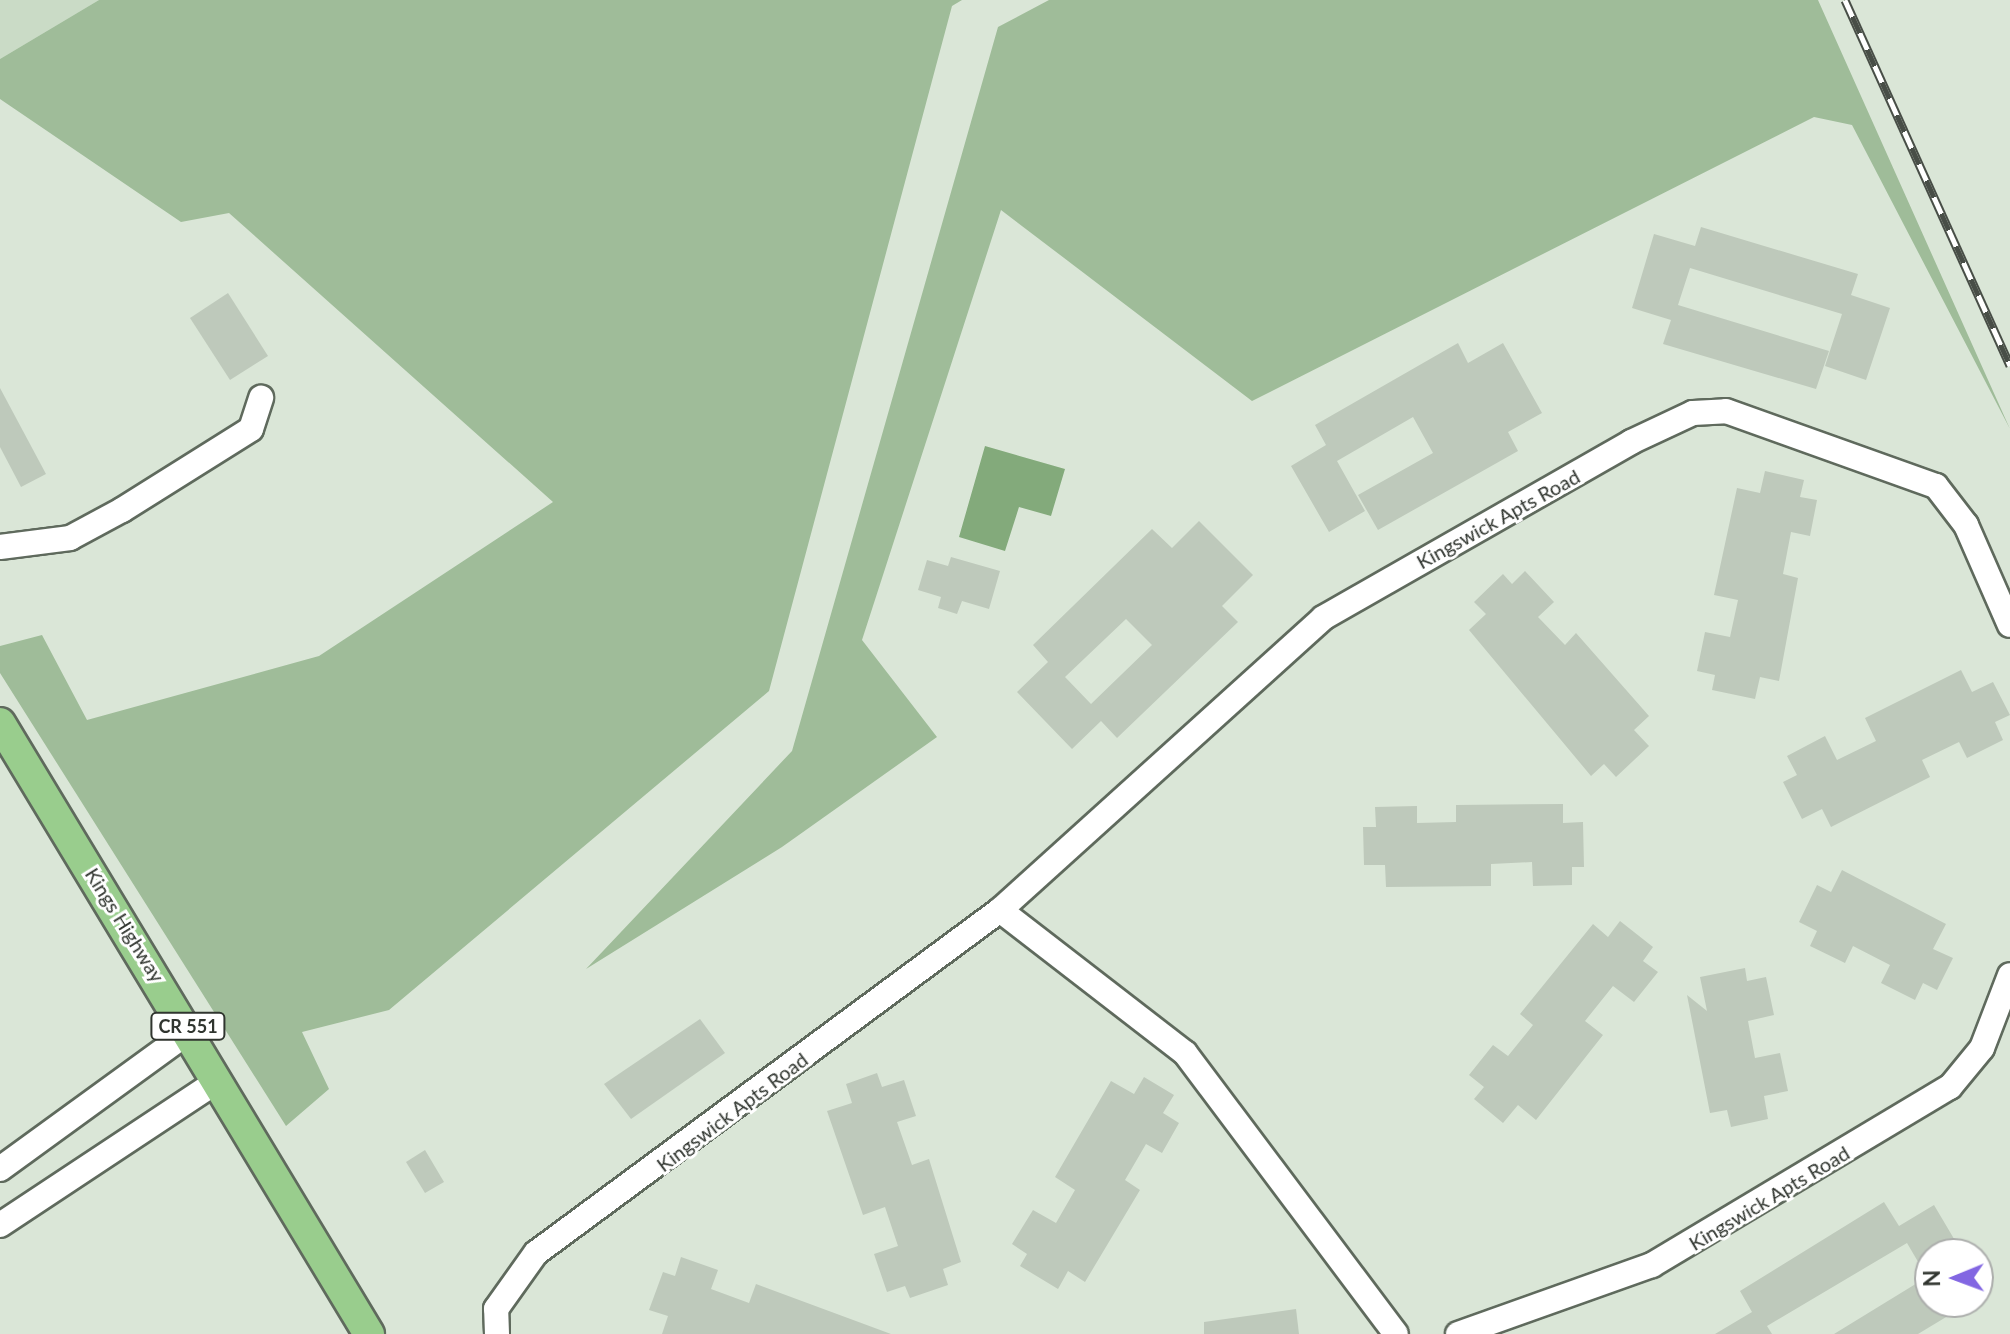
<!DOCTYPE html>
<html>
<head>
<meta charset="utf-8">
<style>
  body { margin:0 }
  #map { position:relative; width:2010px; height:1334px; overflow:hidden; background:#dae6d7; font-family:Lato,sans-serif }
  div>[style] { position:absolute }
  .built>* { inset:0; background:#cadbc6 }
  .green>* { inset:0; background:#9fbc99 }
  .water>* { inset:0; background:#83aa7b }
  .building>* { inset:0; background:#bec9bb }
  .roads { filter:drop-shadow(2px 0 #5f6a5d) drop-shadow(-2px 0 #5f6a5d) drop-shadow(0 2px #5f6a5d) drop-shadow(0 -2px #5f6a5d) }
  .minor>* { height:24px; margin:-12px; padding:0 12px; transform-origin:12px; border-radius:12px; background:#fff }
  .major>* { height:30px; margin:-15px; padding:0 15px; transform-origin:15px; border-radius:15px; background:#99cd8d }
  .rail>* { height:9px; margin-top:-4.5px; transform-origin:0; background:repeating-linear-gradient(90deg,#fff 0 18px,#484e47 0 36px); box-sizing:border-box; border-block:2px solid #484e47 }
  span { translate:-50% -50%; white-space:nowrap; text-align:center; line-height:1.15; -webkit-text-stroke:6px #fff; paint-order:stroke }
  .shield-label span { padding:2px 6px; background:#fff; border:2px solid; border-radius:6px; -webkit-text-stroke-width:0 }
  .shield-label { font-size:18px; color:#30352f; font-weight:700 }
  .street-label { font-size:20px; color:#30352f }
  .north { position:absolute; left:1914px; top:1238px; width:80px; height:80px; box-sizing:border-box; background:#fff; border:2px solid #acaeac; border-radius:50%; rotate:269deg; font-size:22px; font-weight:700; line-height:32px; text-align:center; color:#30352f }
  .north::after { content:''; display:block; margin:auto; width:28px; height:36px; background:#8266e2; clip-path:polygon(50% 0,100% 100%,50% 72%,0 100%) }
</style>
</head>
<body>
<div id="map">
  <div class="built">
    <div style="clip-path:polygon(0 0,99px 0,0 59px)"></div>
  </div>
  <div class="green">
    <div style="clip-path:polygon(99px 0,962px 0,952px 6px,769px 691px,389px 1010px,302px 1032px,329px 1089px,286px 1126px,0 673px,0 646px,42px 635px,87px 720px,319px 656px,553px 502px,229px 213px,181px 222px,0 99px,0 59px)"></div>
    <div style="clip-path:polygon(1049px 0,1818px 0,2010px 429px,1852px 125px,1814px 117px,1252px 401px,1001px 210px,862px 640px,937px 737px,782px 847px,586px 969px,792px 751px,998px 27px)"></div>
  </div>
  <div class="water">
    <div style="clip-path:polygon(985px 446px,1065px 469px,1051px 516px,1019px 507px,1005px 551px,959px 537px)"></div>
  </div>
  <div class="building">
    <div style="clip-path:polygon(1701px 227px,1858px 274px,1851px 295px,1890px 308px,1866px 380px,1825px 366px,1842px 314px,1690px 268px,1678px 305px,1829px 351px,1816px 389px,1663px 344px,1671px 320px,1632px 308px,1654px 234px,1695px 246px)"></div>
    <div style="clip-path:polygon(228px 293px,268px 356px,230px 380px,190px 318px)"></div>
    <div style="clip-path:polygon(1458px 343px,1468px 363px,1503px 343px,1542px 413px,1508px 432px,1518px 451px,1378px 530px,1358px 495px,1433px 453px,1413px 417px,1337px 461px,1365px 511px,1329px 532px,1291px 466px,1326px 445px,1315px 425px)"></div>
    <div style="clip-path:polygon(0 388px,46px 474px,21px 487px,0 447px)"></div>
    <div style="clip-path:polygon(1765px 471px,1804px 480px,1800px 497px,1817px 500px,1810px 536px,1791px 532px,1783px 574px,1798px 578px,1779px 681px,1760px 677px,1755px 699px,1712px 690px,1715px 675px,1697px 671px,1705px 632px,1730px 637px,1738px 600px,1714px 595px,1737px 488px,1760px 493px)"></div>
    <div style="clip-path:polygon(evenodd,1199px 521px,1253px 575px,1222px 606px,1238px 622px,1117px 738px,1101px 721px,1072px 749px,1017px 692px,1048px 662px,1033px 645px,1152px 529px,1172px 548px,1199px 521px,1126px 619px,1152px 645px,1091px 704px,1065px 677px,1126px 619px)"></div>
    <div style="clip-path:polygon(951px 557px,1000px 571px,989px 609px,962px 601px,957px 614px,938px 608px,941px 597px,918px 590px,927px 560px,948px 566px)"></div>
    <div style="clip-path:polygon(1525px 571px,1554px 602px,1538px 617px,1565px 645px,1576px 633px,1649px 716px,1634px 730px,1649px 746px,1616px 777px,1604px 764px,1591px 776px,1469px 630px,1486px 614px,1474px 602px,1503px 574px,1512px 584px)"></div>
    <div style="clip-path:polygon(1961px 670px,1972px 692px,1993px 682px,2010px 715px,1995px 722px,2003px 740px,1967px 758px,1959px 742px,1922px 760px,1930px 777px,1831px 827px,1822px 809px,1802px 819px,1783px 782px,1797px 775px,1787px 756px,1825px 736px,1837px 760px,1876px 741px,1865px 718px)"></div>
    <div style="clip-path:polygon(1563px 804px,1563px 823px,1583px 822px,1584px 867px,1572px 867px,1572px 885px,1533px 886px,1532px 862px,1491px 864px,1491px 886px,1386px 887px,1385px 865px,1364px 865px,1363px 827px,1376px 827px,1375px 807px,1417px 806px,1417px 823px,1456px 822px,1456px 805px)"></div>
    <div style="clip-path:polygon(1842px 870px,1946px 924px,1933px 949px,1953px 958px,1937px 990px,1923px 983px,1915px 1000px,1881px 983px,1890px 965px,1853px 946px,1845px 963px,1810px 946px,1817px 931px,1799px 922px,1817px 885px,1831px 892px)"></div>
    <div style="clip-path:polygon(1620px 921px,1653px 947px,1643px 961px,1658px 972px,1634px 1002px,1613px 986px,1585px 1021px,1603px 1035px,1536px 1120px,1518px 1105px,1503px 1123px,1474px 1099px,1484px 1087px,1469px 1075px,1493px 1045px,1508px 1056px,1533px 1025px,1520px 1014px,1593px 924px,1608px 937px)"></div>
    <div style="clip-path:polygon(1745px 968px,1747px 981px,1766px 977px,1774px 1015px,1748px 1021px,1755px 1058px,1780px 1053px,1788px 1091px,1764px 1096px,1768px 1119px,1731px 1127px,1727px 1110px,1710px 1113px,1687px 995px,1707px 1011px,1700px 977px)"></div>
    <div style="clip-path:polygon(700px 1019px,725px 1053px,631px 1119px,604px 1084px)"></div>
    <div style="clip-path:polygon(877px 1073px,882px 1087px,904px 1080px,916px 1116px,897px 1122px,912px 1165px,929px 1159px,961px 1262px,943px 1269px,948px 1285px,910px 1298px,905px 1286px,887px 1292px,874px 1254px,898px 1246px,885px 1207px,863px 1215px,827px 1111px,852px 1103px,846px 1084px)"></div>
    <div style="clip-path:polygon(1144px 1077px,1174px 1095px,1163px 1113px,1179px 1123px,1162px 1153px,1146px 1144px,1125px 1180px,1140px 1190px,1085px 1282px,1068px 1271px,1058px 1289px,1020px 1266px,1027px 1254px,1012px 1244px,1033px 1210px,1056px 1223px,1075px 1190px,1055px 1177px,1111px 1081px,1134px 1094px)"></div>
    <div style="clip-path:polygon(425px 1150px,444px 1182px,425px 1193px,406px 1162px)"></div>
    <div style="clip-path:polygon(1884px 1202px,1899px 1226px,1934px 1205px,1963px 1254px,1930px 1254px,1930px 1302px,1971px 1302px,1918px 1334px,1834px 1334px,1927px 1277px,1907px 1243px,1767px 1326px,1772px 1334px,1715px 1334px,1752px 1312px,1740px 1291px)"></div>
    <div style="clip-path:polygon(681px 1257px,718px 1270px,711px 1289px,749px 1303px,756px 1284px,891px 1334px,662px 1334px,668px 1316px,649px 1310px,663px 1272px,675px 1276px)"></div>
    <div style="clip-path:polygon(1296px 1309px,1299px 1334px,1204px 1334px,1204px 1322px)"></div>
  </div>
  <div class="roads">
    <div class="minor">
      <div style="left:0;top:547px;width:71px;rotate:-7.3deg"></div>
      <div style="left:70px;top:538px;width:59px;rotate:-28.3deg"></div>
      <div style="left:122px;top:510px;width:152px;rotate:-32.1deg"></div>
      <div style="left:251px;top:429px;width:33px;rotate:-72deg"></div>
      <div style="left:1000px;top:910px;width:234px;rotate:37.7deg"></div>
      <div style="left:1185px;top:1053px;width:351px;rotate:53.1deg"></div>
      <div style="left:0;top:1169px;width:236px;rotate:-36deg"></div>
      <div style="left:0;top:1225px;width:259px;rotate:-33.5deg"></div>
      <div style="left:497px;top:1334px;width:25px;rotate:-92deg"></div>
      <div style="left:496px;top:1309px;width:69px;rotate:-54.5deg"></div>
      <div style="left:536px;top:1253px;width:577px;rotate:-36.47deg"></div>
      <div style="left:1000px;top:910px;width:435px;rotate:-42.1deg"></div>
      <div style="left:1323px;top:618px;width:355px;rotate:-29.7deg"></div>
      <div style="left:1631px;top:442px;width:68px;rotate:-25.1deg"></div>
      <div style="left:1693px;top:413px;width:33px;rotate:-3deg"></div>
      <div style="left:1726px;top:411px;width:223px;rotate:19.7deg"></div>
      <div style="left:1936px;top:486px;width:49px;rotate:52.4deg"></div>
      <div style="left:1966px;top:525px;width:109px;rotate:66.3deg"></div>
      <div style="left:1458px;top:1334px;width:206px;rotate:-19.6deg"></div>
      <div style="left:1652px;top:1265px;width:347px;rotate:-30.9deg"></div>
      <div style="left:1950px;top:1087px;width:50px;rotate:-50.6deg"></div>
      <div style="left:1982px;top:1048px;width:78px;rotate:-69deg"></div>
    </div>
    <div class="major">
      <div style="left:0;top:723px;width:714px;rotate:58.87deg"></div>
    </div>
  </div>
  <div class="rail">
    <div style="left:1845px;top:0;width:401px;rotate:65.7deg"></div>
  </div>
  <div class="shield-label">
    <span style="left:188px;top:1026px">CR 551</span>
  </div>
  <div class="street-label">
    <span style="left:1498px;top:519px;rotate:-29deg">Kingswick Apts Road</span>
    <span style="left:125px;top:925px;rotate:58deg">Kings Highway</span>
    <span style="left:732px;top:1112px;rotate:-37deg">Kingswick Apts Road</span>
    <span style="left:1769px;top:1198px;rotate:-31deg">Kingswick Apts Road</span>
  </div>
  <div class="north">N</div>
</div>
</body>
</html>
